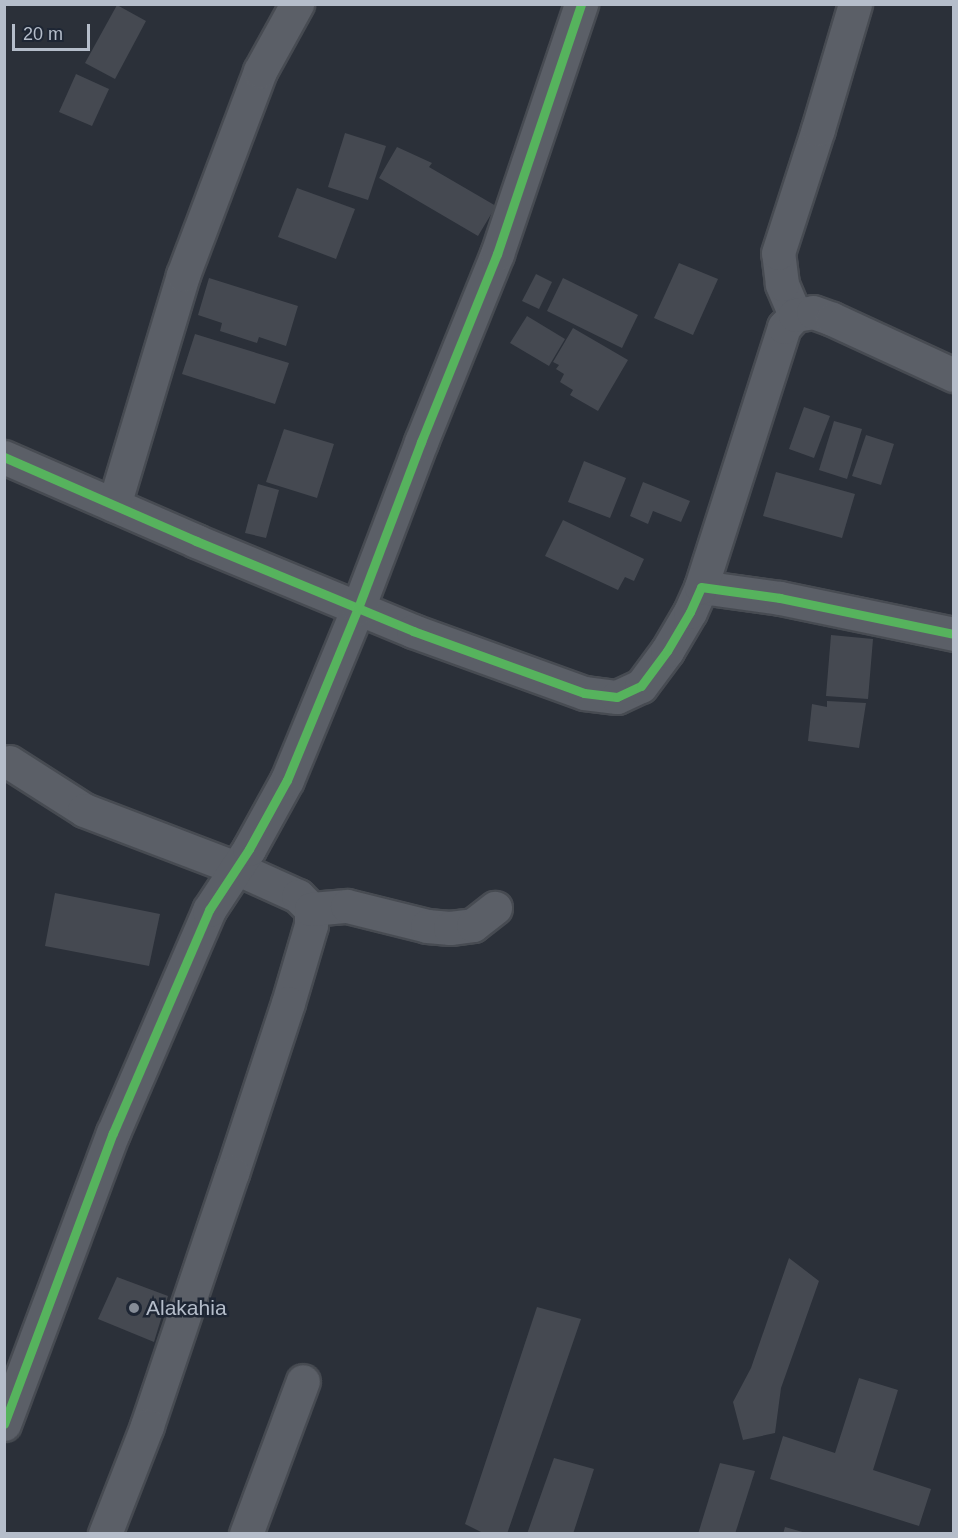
<!DOCTYPE html>
<html>
<head>
<meta charset="utf-8">
<style>
  body { margin:0 }
  #map { position:relative; width:958px; height:1538px; overflow:hidden; background:#2b3039; font-family:Helvetica,sans-serif }
  div>[style] { position:absolute }
  .building>* { inset:0; background:#454951 }
  .roads { filter:drop-shadow(2px 0 #474b52) drop-shadow(-2px 0 #474b52) drop-shadow(0 2px #474b52) drop-shadow(0 -2px #474b52) }
  .minor>* { height:33px; margin:-16.5px; padding:0 16.5px; transform-origin:16.5px; border-radius:16.5px; background:#5b5f67 }
  .cycleway>* { height:9px; margin:-4.5px; padding:0 4.5px; transform-origin:4.5px; border-radius:4.5px; background:#56b35d }
  .dots>* { width:16px; height:16px; translate:-50% -50%; box-sizing:border-box; border:3px solid #1e2634; border-radius:50% }
  span { translate:-50% -50%; white-space:nowrap; text-align:center; line-height:1.15; -webkit-text-stroke:5px #1e2634; paint-order:stroke }
  .poi-label { font-size:21px; color:#b5bdca }
  .left { translate:0 -50%; text-align:left }
  .frame { position:absolute; inset:0; border:6px solid #b5bdca; pointer-events:none }
  .scale { position:absolute; left:12px; top:24px; width:78px; height:27px; box-sizing:border-box; border:3px solid #b5bdca; border-top:0; padding-left:8px; font-size:18px; line-height:21px; white-space:nowrap; color:#b5bdca; -webkit-text-stroke:4px #1e2634; paint-order:stroke }
</style>
</head>
<body>
<div id="map">
  <div class="building">
    <div style="clip-path:polygon(117px 5px,146px 21px,115px 79px,85px 63px)"></div>
    <div style="clip-path:polygon(76px 74px,109px 89px,92px 126px,59px 112px)"></div>
    <div style="clip-path:polygon(345px 133px,386px 146px,368px 200px,328px 187px)"></div>
    <div style="clip-path:polygon(397px 147px,432px 163px,429px 167px,496px 206px,478px 236px,379px 178px)"></div>
    <div style="clip-path:polygon(297px 188px,355px 209px,336px 259px,278px 237px)"></div>
    <div style="clip-path:polygon(679px 263px,718px 279px,693px 335px,654px 318px)"></div>
    <div style="clip-path:polygon(536px 274px,552px 282px,539px 309px,522px 301px)"></div>
    <div style="clip-path:polygon(209px 278px,298px 306px,286px 346px,259px 337px,257px 343px,220px 331px,222px 323px,198px 315px)"></div>
    <div style="clip-path:polygon(563px 278px,638px 315px,622px 348px,547px 311px)"></div>
    <div style="clip-path:polygon(527px 316px,565px 339px,549px 366px,510px 343px)"></div>
    <div style="clip-path:polygon(573px 328px,628px 360px,598px 411px,570px 395px,573px 390px,560px 382px,564px 374px,556px 369px,559px 365px,553px 362px)"></div>
    <div style="clip-path:polygon(195px 334px,289px 363px,275px 404px,182px 374px)"></div>
    <div style="clip-path:polygon(804px 407px,830px 416px,814px 458px,789px 449px)"></div>
    <div style="clip-path:polygon(834px 421px,862px 429px,847px 479px,819px 470px)"></div>
    <div style="clip-path:polygon(284px 429px,334px 444px,317px 498px,266px 482px)"></div>
    <div style="clip-path:polygon(866px 435px,894px 444px,881px 485px,852px 476px)"></div>
    <div style="clip-path:polygon(584px 461px,626px 478px,610px 518px,568px 502px)"></div>
    <div style="clip-path:polygon(776px 472px,855px 494px,842px 538px,763px 516px)"></div>
    <div style="clip-path:polygon(643px 482px,690px 501px,681px 522px,653px 511px,648px 524px,630px 516px)"></div>
    <div style="clip-path:polygon(258px 484px,279px 490px,266px 538px,245px 533px)"></div>
    <div style="clip-path:polygon(563px 520px,644px 559px,634px 581px,625px 577px,618px 590px,545px 556px)"></div>
    <div style="clip-path:polygon(831px 635px,873px 639px,868px 699px,826px 696px)"></div>
    <div style="clip-path:polygon(827px 701px,866px 703px,859px 748px,808px 741px,812px 704px,827px 707px)"></div>
    <div style="clip-path:polygon(55px 893px,160px 914px,149px 966px,45px 946px)"></div>
    <div style="clip-path:polygon(789px 1258px,819px 1281px,781px 1388px,775px 1433px,743px 1440px,733px 1402px,751px 1368px)"></div>
    <div style="clip-path:polygon(117px 1277px,168px 1296px,154px 1342px,98px 1319px)"></div>
    <div style="clip-path:polygon(537px 1307px,581px 1319px,507px 1534px,485px 1534px,465px 1524px)"></div>
    <div style="clip-path:polygon(859px 1378px,898px 1390px,873px 1470px,931px 1489px,919px 1526px,770px 1479px,783px 1436px,835px 1453px)"></div>
    <div style="clip-path:polygon(554px 1458px,594px 1469px,573px 1534px,527px 1534px)"></div>
    <div style="clip-path:polygon(720px 1463px,755px 1471px,735px 1534px,698px 1534px)"></div>
    <div style="clip-path:polygon(785px 1527px,806px 1533px,806px 1534px,783px 1534px)"></div>
  </div>
  <div class="roads">
    <div class="minor">
      <div style="left:795px;top:315px;width:34px;rotate:-113deg"></div>
      <div style="left:782px;top:284px;width:31px;rotate:-97deg"></div>
      <div style="left:778px;top:253px;width:130px;rotate:-72.1deg"></div>
      <div style="left:818px;top:129px;width:130px;rotate:-73.5deg"></div>
      <div style="left:4px;top:457px;width:210px;rotate:23.6deg"></div>
      <div style="left:196px;top:541px;width:235px;rotate:22.5deg"></div>
      <div style="left:413px;top:631px;width:182px;rotate:19.9deg"></div>
      <div style="left:584px;top:693px;width:33px;rotate:7deg"></div>
      <div style="left:617px;top:697px;width:26px;rotate:-25deg"></div>
      <div style="left:641px;top:686px;width:44px;rotate:-53.4deg"></div>
      <div style="left:667px;top:651px;width:45px;rotate:-59.5deg"></div>
      <div style="left:690px;top:612px;width:27px;rotate:-66deg"></div>
      <div style="left:701px;top:587px;width:80px;rotate:7.9deg"></div>
      <div style="left:780px;top:598px;width:178px;rotate:11.7deg"></div>
      <div style="left:114px;top:505px;width:240px;rotate:-73.3deg"></div>
      <div style="left:183px;top:275px;width:218px;rotate:-69.3deg"></div>
      <div style="left:260px;top:71px;width:77px;rotate:-61.1deg"></div>
      <div style="left:701px;top:587px;width:273px;rotate:-72.3deg"></div>
      <div style="left:784px;top:327px;width:16px;rotate:-47deg"></div>
      <div style="left:795px;top:315px;width:18px;rotate:-9deg"></div>
      <div style="left:813px;top:312px;width:20px;rotate:20deg"></div>
      <div style="left:832px;top:319px;width:134px;rotate:24.7deg"></div>
      <div style="left:9px;top:762px;width:89px;rotate:32.6deg"></div>
      <div style="left:84px;top:810px;width:163px;rotate:20.9deg"></div>
      <div style="left:236px;top:868px;width:68px;rotate:24.3deg"></div>
      <div style="left:298px;top:896px;width:18px;rotate:45deg"></div>
      <div style="left:311px;top:909px;width:16px;rotate:90deg"></div>
      <div style="left:311px;top:925px;width:81px;rotate:106.4deg"></div>
      <div style="left:288px;top:1003px;width:179px;rotate:108.2deg"></div>
      <div style="left:232px;top:1173px;width:267px;rotate:108.6deg"></div>
      <div style="left:147px;top:1426px;width:116px;rotate:111.3deg"></div>
      <div style="left:311px;top:909px;width:36px;rotate:-5deg"></div>
      <div style="left:347px;top:906px;width:82px;rotate:14deg"></div>
      <div style="left:427px;top:926px;width:23px;rotate:5deg"></div>
      <div style="left:450px;top:928px;width:23px;rotate:-7deg"></div>
      <div style="left:473px;top:925px;width:28px;rotate:-38deg"></div>
      <div style="left:4px;top:1424px;width:311px;rotate:-69.5deg"></div>
      <div style="left:113px;top:1133px;width:243px;rotate:-66.7deg"></div>
      <div style="left:209px;top:910px;width:73px;rotate:-56.7deg"></div>
      <div style="left:249px;top:849px;width:79px;rotate:-61.2deg"></div>
      <div style="left:287px;top:780px;width:186px;rotate:-67.6deg"></div>
      <div style="left:358px;top:608px;width:178px;rotate:-69.2deg"></div>
      <div style="left:421px;top:442px;width:203px;rotate:-68deg"></div>
      <div style="left:497px;top:254px;width:264px;rotate:-71.4deg"></div>
      <div style="left:246px;top:1534px;width:163px;rotate:-69.6deg"></div>
    </div>
  </div>
  <div class="cycleway">
    <div style="left:4px;top:457px;width:210px;rotate:23.6deg"></div>
    <div style="left:196px;top:541px;width:235px;rotate:22.5deg"></div>
    <div style="left:413px;top:631px;width:182px;rotate:19.9deg"></div>
    <div style="left:584px;top:693px;width:33px;rotate:7deg"></div>
    <div style="left:617px;top:697px;width:26px;rotate:-25deg"></div>
    <div style="left:641px;top:686px;width:44px;rotate:-53.4deg"></div>
    <div style="left:667px;top:651px;width:45px;rotate:-59.5deg"></div>
    <div style="left:690px;top:612px;width:27px;rotate:-66deg"></div>
    <div style="left:701px;top:587px;width:80px;rotate:7.9deg"></div>
    <div style="left:780px;top:598px;width:178px;rotate:11.7deg"></div>
    <div style="left:4px;top:1424px;width:311px;rotate:-69.5deg"></div>
    <div style="left:113px;top:1133px;width:243px;rotate:-66.7deg"></div>
    <div style="left:209px;top:910px;width:73px;rotate:-56.7deg"></div>
    <div style="left:249px;top:849px;width:79px;rotate:-61.2deg"></div>
    <div style="left:287px;top:780px;width:186px;rotate:-67.6deg"></div>
    <div style="left:358px;top:608px;width:178px;rotate:-69.2deg"></div>
    <div style="left:421px;top:442px;width:203px;rotate:-68deg"></div>
    <div style="left:497px;top:254px;width:264px;rotate:-71.4deg"></div>
  </div>
  <div class="dots">
    <div style="left:134px;top:1308px;background:#858c97"></div>
  </div>
  <div class="poi-label">
    <span class="left" style="left:146px;top:1308px">Alakahia</span>
  </div>
  <div class="frame"></div>
  <div class="scale">20 m</div>
</div>
</body>
</html>
